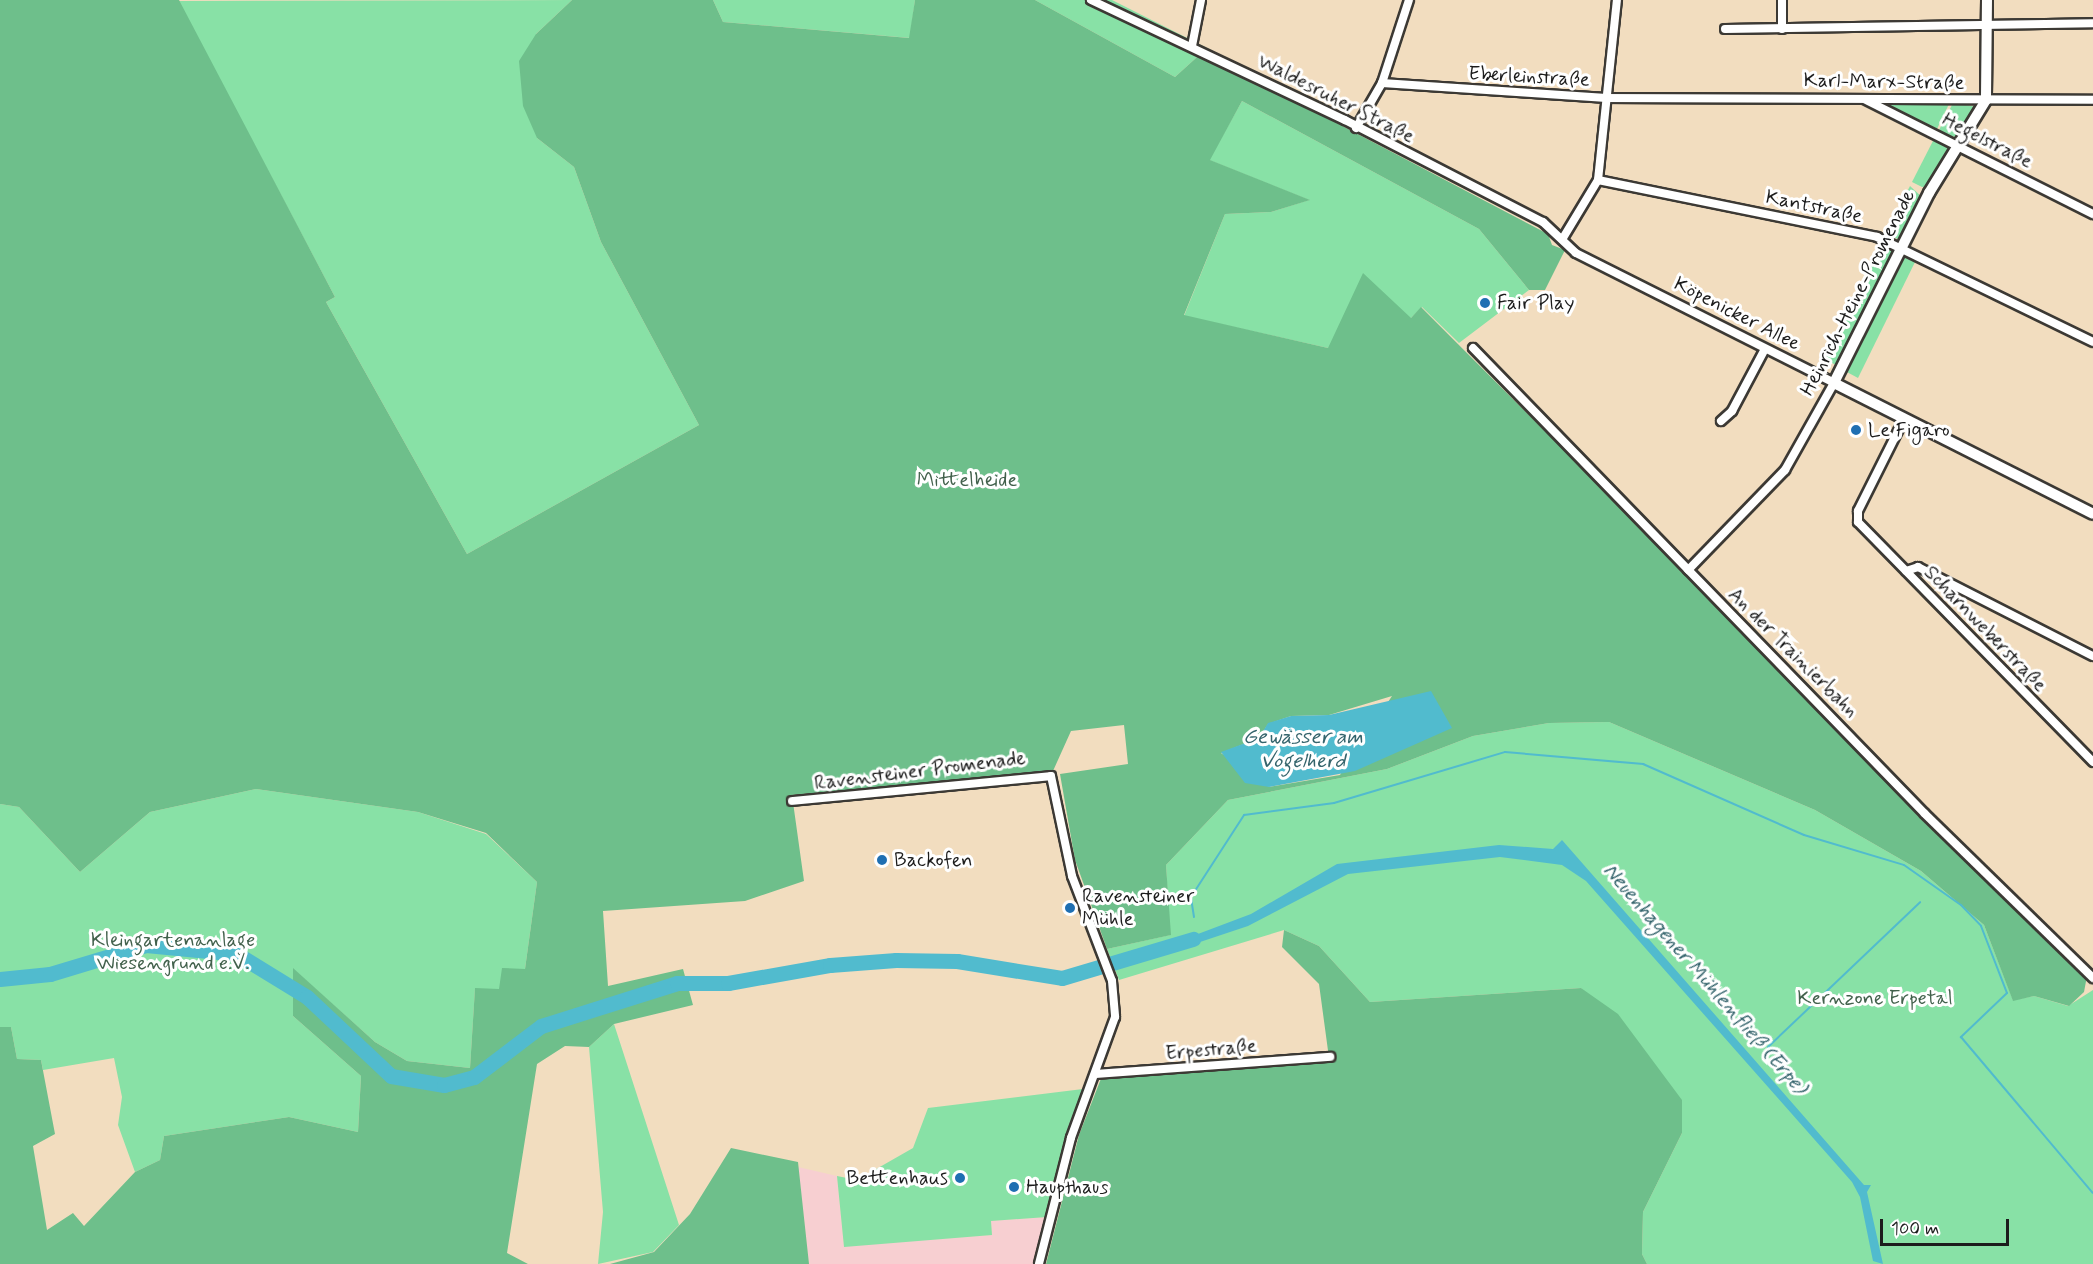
<!DOCTYPE html>
<html>
<head>
<meta charset="utf-8">
<style>
  body { margin:0 }
  #map { position:relative; width:2093px; height:1264px; overflow:hidden; background:#f2ddbf; font-family:Mynerve,sans-serif }
  div>[style] { position:absolute }
  .built>* { inset:0; background:#f7cfd1 }
  .green>* { inset:0; background:#88e1a6 }
  .forest>* { inset:0; background:#6ebf8b }
  .water>* { inset:0; background:#51bbce }
  .stream>* { height:2px; margin:-1px; padding:0 1px; transform-origin:1px; border-radius:1px; background:#51bbce }
  .river>* { height:15px; margin:-7.5px; padding:0 7.5px; transform-origin:7.5px; border-radius:7.5px; background:#51bbce }
  .roads { filter:drop-shadow(2px 0 #3c3934) drop-shadow(-2px 0 #3c3934) drop-shadow(0 2px #3c3934) drop-shadow(0 -2px #3c3934) }
  .street>* { height:8px; margin:-4px; padding:0 4px; transform-origin:4px; border-radius:4px; background:#fff }
  .secondary>* { height:10px; margin:-5px; padding:0 5px; transform-origin:5px; border-radius:5px; background:#fff }
  .dots>* { width:16px; height:16px; translate:-50% -50%; box-sizing:border-box; border:3px solid #fff; border-radius:50% }
  span { translate:-50% -50%; white-space:nowrap; text-align:center; line-height:1.15; -webkit-text-stroke:6px #fff; paint-order:stroke }
  .street-label { font-size:20px; color:#1c1c1c }
  .poi-label { font-size:20px; color:#1c1c1c }
  .left { translate:0 -50%; text-align:left }
  .right { translate:-100% -50%; text-align:right }
  .park-label { font-size:20px; color:#42614c }
  .water-label { font-size:21px; color:#34646c; font-style:italic }
  .scale { position:absolute; left:1880px; top:1219px; width:129px; height:27px; box-sizing:border-box; border:3px solid #1c1c1c; border-top:0; padding-left:8px; font-size:18px; line-height:21px; white-space:nowrap; color:#1c1c1c; -webkit-text-stroke:4px #fff; paint-order:stroke }
</style>
</head>
<body>
<div id="map">
  <div class="built">
    <div style="clip-path:polygon(798px 1167px,837px 1176px,844px 1246px,992px 1235px,991px 1221px,1047px 1217px,1034px 1264px,809px 1264px)"></div>
  </div>
  <div class="green">
    <div style="clip-path:polygon(572px 0,536px 34px,537px 138px,574px 167px,601px 242px,699px 425px,467px 554px,326px 302px,335px 297px,178px 1px)"></div>
    <div style="clip-path:polygon(713px 0,915px 0,910px 38px,723px 22px)"></div>
    <div style="clip-path:polygon(1035px 0,1112px 0,1207px 48px,1175px 77px)"></div>
    <div style="clip-path:polygon(1242px 101px,1479px 229px,1529px 290px,1459px 343px,1422px 307px,1411px 318px,1328px 348px,1184px 316px,1225px 214px,1271px 212px,1309px 200px,1209px 160px)"></div>
    <div style="clip-path:polygon(1892px 102px,1950px 102px,1936px 131px,1889px 108px)"></div>
    <div style="clip-path:polygon(1953px 103px,1978px 107px,1955px 137px,1938px 132px)"></div>
    <div style="clip-path:polygon(1935px 137px,1950px 151px,1929px 186px,1922px 187px,1912px 182px)"></div>
    <div style="clip-path:polygon(1910px 186px,1923px 198px,1898px 239px,1885px 234px)"></div>
    <div style="clip-path:polygon(1880px 244px,1896px 252px,1838px 366px,1824px 359px)"></div>
    <div style="clip-path:polygon(1905px 253px,1917px 258px,1858px 378px,1845px 371px)"></div>
    <div style="clip-path:polygon(1609px 722px,1815px 810px,1921px 871px,1984px 925px,2013px 1000px,2034px 996px,2068px 1006px,2093px 990px,2093px 1264px,1647px 1264px,1642px 1254px,1643px 1212px,1682px 1133px,1581px 988px,1370px 1002px,1319px 946px,1284px 930px,1119px 980px,1107px 949px,1170px 935px,1166px 865px,1228px 800px,1387px 769px,1473px 736px,1549px 723px)"></div>
    <div style="clip-path:polygon(256px 789px,418px 812px,486px 834px,537px 882px,525px 969px,500px 990px,475px 989px,470px 1068px,407px 1061px,375px 1042px,293px 969px,293px 1016px,361px 1076px,358px 1132px,289px 1117px,164px 1136px,160px 1160px,135px 1172px,118px 1125px,122px 1097px,114px 1058px,43px 1070px,41px 1060px,17px 1059px,11px 1027px,0 1027px,0 804px,19px 807px,80px 872px,150px 812px)"></div>
    <div style="clip-path:polygon(614px 1024px,679px 1225px,653px 1252px,598px 1264px,603px 1212px,589px 1047px)"></div>
    <div style="clip-path:polygon(1083px 1089px,1047px 1217px,991px 1221px,992px 1235px,844px 1247px,837px 1176px,857px 1180px,913px 1148px,928px 1108px)"></div>
  </div>
  <div class="forest">
    <div style="clip-path:polygon(evenodd,0 0,179px 0,335px 297px,326px 302px,467px 554px,699px 425px,601px 242px,574px 167px,537px 138px,523px 106px,519px 61px,536px 34px,572px 0,713px 0,723px 22px,909px 38px,915px 0,1035px 0,1175px 77px,1207px 48px,1255px 73px,1253px 79px,1548px 234px,1552px 245px,1565px 250px,1545px 290px,1529px 290px,1479px 229px,1242px 101px,1210px 160px,1310px 200px,1271px 212px,1225px 214px,1184px 315px,1328px 348px,1363px 273px,1411px 318px,1421px 307px,1856px 743px,1916px 812px,2087px 976px,2084px 992px,2069px 1006px,2034px 996px,2013px 1001px,1984px 925px,1921px 871px,1815px 810px,1609px 722px,1549px 723px,1473px 736px,1387px 769px,1228px 800px,1166px 865px,1171px 935px,1107px 949px,1075px 860px,1060px 774px,1128px 764px,1124px 725px,1071px 731px,1053px 771px,792px 795px,804px 881px,745px 901px,603px 911px,608px 986px,683px 969px,693px 1005px,614px 1024px,589px 1047px,565px 1046px,537px 1064px,507px 1253px,528px 1264px,0 1264px,0 1027px,11px 1027px,17px 1059px,41px 1060px,55px 1134px,33px 1146px,47px 1230px,73px 1213px,84px 1226px,135px 1172px,160px 1160px,164px 1136px,289px 1117px,358px 1132px,361px 1076px,293px 1016px,293px 968px,375px 1042px,407px 1061px,470px 1068px,475px 988px,499px 989px,502px 968px,525px 969px,537px 882px,486px 833px,418px 812px,256px 789px,150px 812px,80px 872px,19px 807px,0 804px,0 0,1392px 696px,1340px 775px,1269px 787px,1221px 753px,1259px 738px,1268px 724px,1291px 716px,1329px 715px,1392px 696px)"></div>
    <div style="clip-path:polygon(1284px 930px,1319px 946px,1370px 1002px,1581px 988px,1618px 1014px,1682px 1100px,1682px 1133px,1643px 1212px,1642px 1254px,1647px 1264px,1046px 1264px,1079px 1135px,1102px 1076px,1329px 1058px,1319px 984px,1282px 947px)"></div>
    <div style="clip-path:polygon(731px 1148px,798px 1162px,809px 1264px,610px 1264px,654px 1252px,690px 1214px)"></div>
  </div>
  <div class="water">
    <div style="clip-path:polygon(1431px 691px,1452px 728px,1355px 771px,1269px 787px,1245px 783px,1221px 752px,1259px 738px,1268px 723px,1291px 716px,1329px 715px)"></div>
    <div style="clip-path:polygon(1562px 840px,1864px 1185px,1871px 1185px,1867px 1192px,1883px 1264px,1873px 1261px,1860px 1197px,1852px 1182px,1586px 881px,1562px 865px,1500px 857px,1348px 874px,1248px 926px,1176px 950px,1174px 943px,1251px 914px,1337px 864px,1499px 845px,1553px 849px)"></div>
  </div>
  <div class="stream">
    <div style="left:1194px;top:917px;width:20px;rotate:-99deg"></div>
    <div style="left:1191px;top:897px;width:98px;rotate:-57.1deg"></div>
    <div style="left:1244px;top:815px;width:91px;rotate:-7.6deg"></div>
    <div style="left:1334px;top:803px;width:178px;rotate:-16.6deg"></div>
    <div style="left:1505px;top:752px;width:139px;rotate:5deg"></div>
    <div style="left:1643px;top:764px;width:176px;rotate:23.8deg"></div>
    <div style="left:1804px;top:835px;width:104px;rotate:16.7deg"></div>
    <div style="left:1904px;top:865px;width:70px;rotate:35.1deg"></div>
    <div style="left:1961px;top:905px;width:29px;rotate:46deg"></div>
    <div style="left:1981px;top:926px;width:72px;rotate:68.8deg"></div>
    <div style="left:2007px;top:993px;width:64px;rotate:136.3deg"></div>
    <div style="left:1961px;top:1037px;width:204px;rotate:49.8deg"></div>
    <div style="left:1768px;top:1047px;width:210px;rotate:-43.6deg"></div>
  </div>
  <div class="river">
    <div style="left:0;top:979px;width:50px;rotate:-5.7deg"></div>
    <div style="left:50px;top:974px;width:100px;rotate:-16.8deg"></div>
    <div style="left:146px;top:945px;width:91px;rotate:5.6deg"></div>
    <div style="left:237px;top:954px;width:82px;rotate:31.6deg"></div>
    <div style="left:307px;top:997px;width:115px;rotate:43.2deg"></div>
    <div style="left:391px;top:1076px;width:54px;rotate:9.6deg"></div>
    <div style="left:444px;top:1085px;width:31px;rotate:-15deg"></div>
    <div style="left:474px;top:1077px;width:84px;rotate:-37.3deg"></div>
    <div style="left:541px;top:1026px;width:143px;rotate:-17.5deg"></div>
    <div style="left:677px;top:983px;width:51px"></div>
    <div style="left:728px;top:983px;width:104px;rotate:-10deg"></div>
    <div style="left:830px;top:965px;width:66px;rotate:-4.3deg"></div>
    <div style="left:896px;top:960px;width:61px;rotate:0.9deg"></div>
    <div style="left:957px;top:961px;width:106px;rotate:9.2deg"></div>
    <div style="left:1062px;top:978px;width:137px;rotate:-16.6deg"></div>
  </div>
  <div class="roads">
    <div class="street">
      <div style="left:1091px;top:0;width:281px;rotate:25.3deg"></div>
      <div style="left:1345px;top:120px;width:223px;rotate:27.3deg"></div>
      <div style="left:1543px;top:222px;width:45px;rotate:43.2deg"></div>
      <div style="left:1576px;top:253px;width:289px;rotate:26.7deg"></div>
      <div style="left:1834px;top:383px;width:100px;rotate:119.4deg"></div>
      <div style="left:1785px;top:470px;width:139px;rotate:134.1deg"></div>
      <div style="left:1782px;top:0;width:29px;rotate:90deg"></div>
      <div style="left:1725px;top:29px;width:368px;rotate:-0.9deg"></div>
      <div style="left:1192px;top:46px;width:47px;rotate:-78.9deg"></div>
      <div style="left:1382px;top:83px;width:225px;rotate:3.8deg"></div>
      <div style="left:1606px;top:98px;width:487px;rotate:0.2deg"></div>
      <div style="left:1866px;top:100px;width:254px;rotate:26.7deg"></div>
      <div style="left:1356px;top:128px;width:52px;rotate:-60deg"></div>
      <div style="left:1382px;top:83px;width:87px;rotate:-72deg"></div>
      <div style="left:1598px;top:180px;width:285px;rotate:11.5deg"></div>
      <div style="left:1877px;top:237px;width:240px;rotate:25.9deg"></div>
      <div style="left:1563px;top:238px;width:68px;rotate:-58.9deg"></div>
      <div style="left:1598px;top:180px;width:181px;rotate:-84deg"></div>
      <div style="left:1473px;top:348px;width:649px;rotate:45.87deg"></div>
      <div style="left:1925px;top:814px;width:235px;rotate:44.3deg"></div>
      <div style="left:1904px;top:419px;width:103px;rotate:116.6deg"></div>
      <div style="left:1858px;top:511px;width:11px;rotate:90deg"></div>
      <div style="left:1858px;top:522px;width:336px;rotate:45.6deg"></div>
      <div style="left:1721px;top:421px;width:15px;rotate:-42deg"></div>
      <div style="left:1732px;top:411px;width:70px;rotate:-62deg"></div>
      <div style="left:1906px;top:571px;width:13px;rotate:-18deg"></div>
      <div style="left:1918px;top:567px;width:196px;rotate:27deg"></div>
      <div style="left:792px;top:801px;width:260px;rotate:-5.5deg"></div>
      <div style="left:1051px;top:776px;width:102px;rotate:78.1deg"></div>
      <div style="left:1072px;top:876px;width:112px;rotate:69.1deg"></div>
      <div style="left:1112px;top:981px;width:36px;rotate:85deg"></div>
      <div style="left:1115px;top:1017px;width:129px;rotate:110deg"></div>
      <div style="left:1071px;top:1138px;width:130px;rotate:104.3deg"></div>
      <div style="left:1096px;top:1074px;width:235px;rotate:-4.2deg"></div>
    </div>
    <div class="secondary">
      <div style="left:1987px;top:0;width:100px;rotate:90.6deg"></div>
      <div style="left:1986px;top:100px;width:109px;rotate:121.5deg"></div>
      <div style="left:1929px;top:193px;width:212px;rotate:116.6deg"></div>
      <div style="left:1834px;top:383px;width:290px;rotate:26.8deg"></div>
    </div>
  </div>
  <div class="dots">
    <div style="left:1485px;top:303px;background:#1f6fb2"></div>
    <div style="left:1856px;top:430px;background:#1f6fb2"></div>
    <div style="left:882px;top:860px;background:#1f6fb2"></div>
    <div style="left:1070px;top:908px;background:#1f6fb2"></div>
    <div style="left:960px;top:1178px;background:#1f6fb2"></div>
    <div style="left:1014px;top:1187px;background:#1f6fb2"></div>
  </div>
  <div class="street-label">
    <span style="left:1529px;top:77px;rotate:3deg">Eberleinstraße</span>
    <span style="left:1884px;top:82px;rotate:1deg">Karl-Marx-Straße</span>
    <span style="left:1336px;top:99px;rotate:27deg">Waldesruher Straße</span>
    <span style="left:1987px;top:141px;rotate:27deg">Hegelstraße</span>
    <span style="left:1814px;top:207px;rotate:12deg">Kantstraße</span>
    <span style="left:1858px;top:293px;rotate:-63deg">Heinrich-Heine-Promenade</span>
    <span style="left:1737px;top:314px;rotate:27deg">Köpenicker Allee</span>
    <span style="left:1985px;top:629px;rotate:46deg">Scharnweberstraße</span>
    <span style="left:1793px;top:653px;rotate:45deg">An der Trainierbahn</span>
    <span style="left:920px;top:771px;rotate:-7deg">Ravensteiner Promenade</span>
    <span style="left:1211px;top:1050px;rotate:-5deg">Erpestraße</span>
  </div>
  <div class="poi-label">
    <span class="left" style="left:1497px;top:303px">Fair Play</span>
    <span class="left" style="left:1868px;top:430px">Le Figaro</span>
    <span class="left" style="left:894px;top:860px">Backofen</span>
    <span class="left" style="left:1082px;top:908px">Ravensteiner<br>Mühle</span>
    <span class="right" style="left:948px;top:1178px">Bettenhaus</span>
    <span class="left" style="left:1026px;top:1187px">Haupthaus</span>
  </div>
  <div class="park-label">
    <span style="left:967px;top:480px">Mittelheide</span>
    <span style="left:173px;top:952px">Kleingartenanlage<br>Wiesengrund e.V.</span>
    <span style="left:1875px;top:998px">Kernzone Erpetal</span>
  </div>
  <div class="water-label">
    <span style="left:1303px;top:749px">Gewässer am<br>Vogelherd</span>
    <span style="left:1705px;top:979px;rotate:49deg">Neuenhagener Mühlenfließ (Erpe)</span>
  </div>
  <div class="scale">100 m</div>
</div>
</body>
</html>
